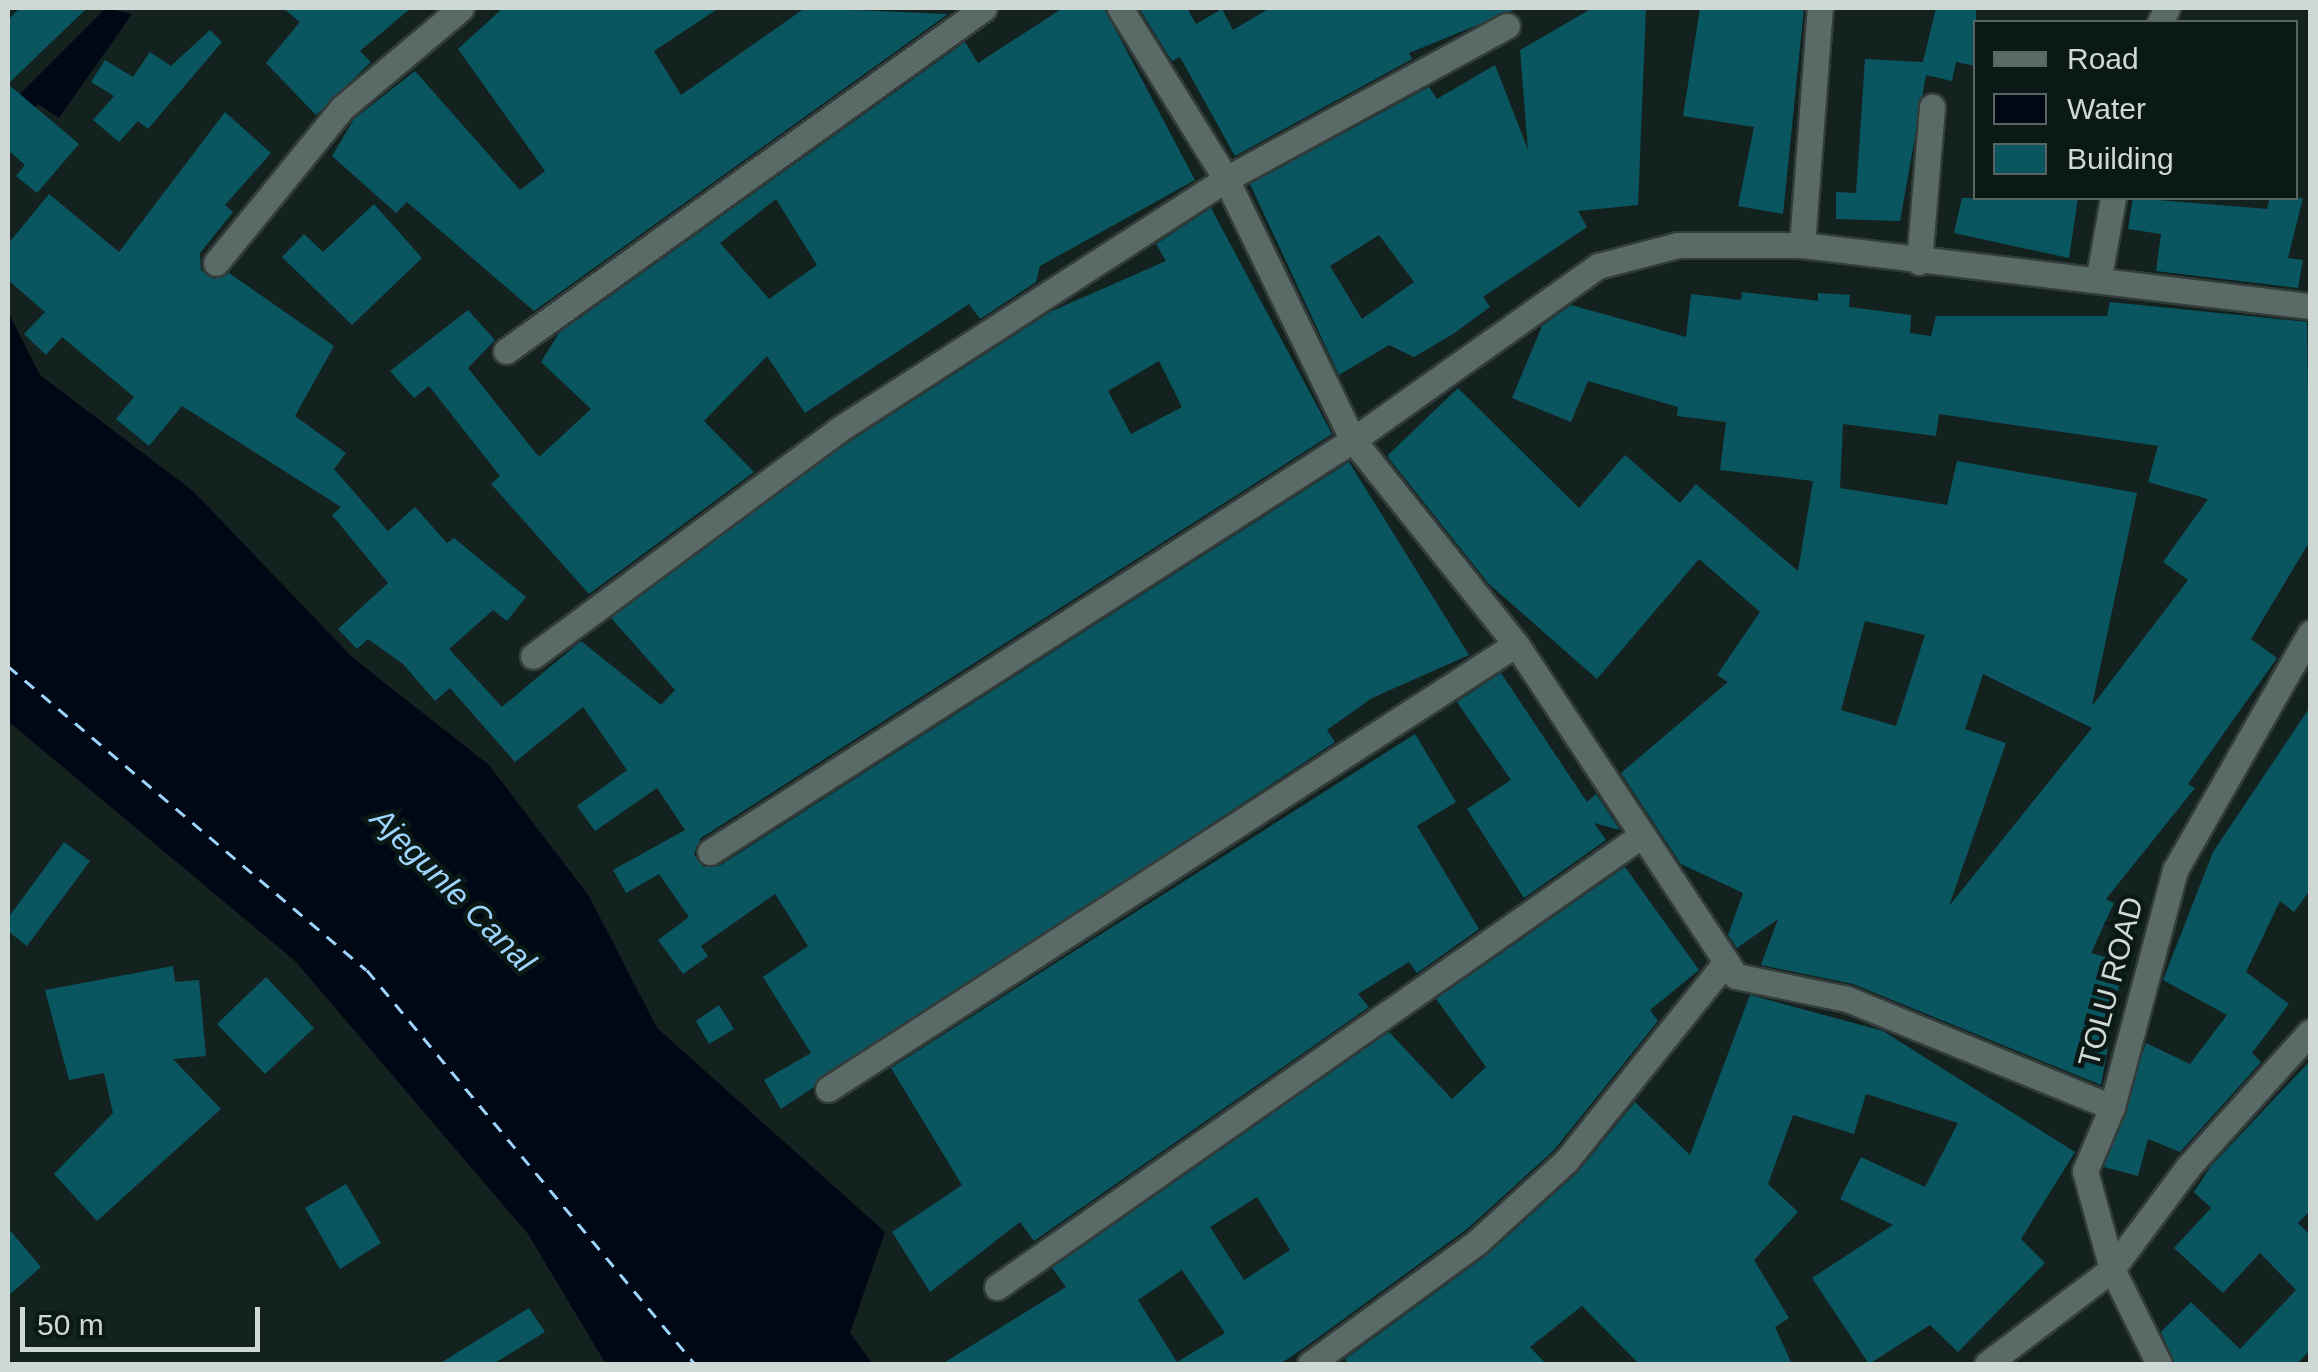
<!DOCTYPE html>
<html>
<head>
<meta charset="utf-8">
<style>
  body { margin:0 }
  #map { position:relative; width:2318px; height:1372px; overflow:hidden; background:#14221f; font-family:Helvetica,sans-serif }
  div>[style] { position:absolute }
  .water>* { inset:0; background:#000815 }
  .ferry>* { height:2.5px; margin-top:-1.25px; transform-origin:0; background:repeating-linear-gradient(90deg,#9ed5fd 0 12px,transparent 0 22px) }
  .building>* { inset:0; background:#095661 }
  .roads { filter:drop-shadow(2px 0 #333c3a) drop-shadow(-2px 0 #333c3a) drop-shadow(0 2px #333c3a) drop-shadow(0 -2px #333c3a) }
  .minor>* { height:25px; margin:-12.5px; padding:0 12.5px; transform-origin:12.5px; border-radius:12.5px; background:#5a6a66 }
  span { translate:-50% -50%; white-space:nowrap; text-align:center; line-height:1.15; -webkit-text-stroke:9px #0b1916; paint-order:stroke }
  .street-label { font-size:30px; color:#cfd8d5 }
  .water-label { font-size:32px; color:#9ed5fd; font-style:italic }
  .frame { position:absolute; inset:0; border:10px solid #cfd8d5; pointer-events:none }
  .legend { position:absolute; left:1973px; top:20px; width:325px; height:180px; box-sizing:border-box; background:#0b1916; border:2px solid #596562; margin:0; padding:12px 18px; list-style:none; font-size:30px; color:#cfd8d5 }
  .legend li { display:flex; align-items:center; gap:20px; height:50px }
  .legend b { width:50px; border:2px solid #596562 }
  .scale { position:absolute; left:20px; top:1307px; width:240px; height:45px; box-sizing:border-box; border:5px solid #cfd8d5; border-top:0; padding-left:12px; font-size:30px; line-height:35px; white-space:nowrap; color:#cfd8d5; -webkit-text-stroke:8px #0b1916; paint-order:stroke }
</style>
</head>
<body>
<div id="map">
  <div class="water">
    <div style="clip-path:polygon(106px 8px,132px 14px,59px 118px,38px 104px,8px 137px,8px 106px)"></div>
    <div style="clip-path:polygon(8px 312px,40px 375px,193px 491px,353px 658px,489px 765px,589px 896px,657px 1028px,885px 1232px,850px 1333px,873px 1364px,606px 1364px,528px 1234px,295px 961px,8px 721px)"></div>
  </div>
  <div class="ferry">
    <div style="left:8px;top:666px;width:470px;rotate:40.3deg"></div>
    <div style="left:367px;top:970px;width:513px;rotate:50.22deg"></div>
  </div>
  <div class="building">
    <div style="clip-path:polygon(20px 8px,87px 8px,8px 84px,8px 20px)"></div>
    <div style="clip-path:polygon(283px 8px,411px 8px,360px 51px,371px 62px,316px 115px,266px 63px,300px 22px)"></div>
    <div style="clip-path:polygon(503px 8px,719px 8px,654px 51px,681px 95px,805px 8px,948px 14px,534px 311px,407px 202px,396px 213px,332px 156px,354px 119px,415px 71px,520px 190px,545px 171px,458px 49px)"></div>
    <div style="clip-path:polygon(evenodd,1063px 8px,1104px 8px,1195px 180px,1040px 266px,1036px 282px,980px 319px,969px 304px,805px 413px,767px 356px,704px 421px,754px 472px,589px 594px,491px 484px,500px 476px,429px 386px,414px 398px,390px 371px,468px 310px,495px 340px,468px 368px,539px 457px,591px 409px,541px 362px,559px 333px,965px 42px,978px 63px,1063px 8px,776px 199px,817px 265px,769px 299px,720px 243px,776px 199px)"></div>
    <div style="clip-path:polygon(1139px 8px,1187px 8px,1196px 24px,1222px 9px,1233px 30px,1270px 8px,1513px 8px,1514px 10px,1409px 53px,1412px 59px,1235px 156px,1180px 57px,1172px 61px)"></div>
    <div style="clip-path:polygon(evenodd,1646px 8px,1638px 205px,1578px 211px,1587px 227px,1483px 297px,1490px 307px,1453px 334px,1414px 357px,1389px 345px,1339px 375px,1250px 184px,1429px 87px,1437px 99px,1495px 65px,1528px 150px,1520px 50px,1589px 10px,1646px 8px,1379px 235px,1414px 282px,1362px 319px,1330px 266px,1379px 235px)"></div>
    <div style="clip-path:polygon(1700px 8px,1804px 8px,1783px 214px,1738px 206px,1754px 127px,1683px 116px)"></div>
    <div style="clip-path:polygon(1936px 8px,1976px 8px,1976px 66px,1956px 62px,1952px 81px,1926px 75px,1900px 221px,1836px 219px,1836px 192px,1856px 193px,1865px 59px,1923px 62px)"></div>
    <div style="clip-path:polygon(210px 30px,222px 42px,148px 129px,138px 121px,119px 142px,93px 120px,114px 96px,91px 82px,105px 60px,133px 77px,150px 52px,171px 66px)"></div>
    <div style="clip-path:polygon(8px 84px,79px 144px,37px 193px,16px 176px,25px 165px,8px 150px)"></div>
    <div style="clip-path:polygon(evenodd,225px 112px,271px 153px,225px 205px,233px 212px,200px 253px,201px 270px,214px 279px,229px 273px,334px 346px,295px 416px,346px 453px,334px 469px,388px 531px,415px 507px,447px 543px,454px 538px,526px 597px,507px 621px,493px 610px,449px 649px,502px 707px,581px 641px,661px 705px,675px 690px,611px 618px,840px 448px,1052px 311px,1166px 261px,1156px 244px,1211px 208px,1332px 434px,701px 838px,694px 854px,703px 867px,719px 866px,1349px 462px,1469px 655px,1372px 698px,1327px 730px,1335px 742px,781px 1109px,764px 1080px,811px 1053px,763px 977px,808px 946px,775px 894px,701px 946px,708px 956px,683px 974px,658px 940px,689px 917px,659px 874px,626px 893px,613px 870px,685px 830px,657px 788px,595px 831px,577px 806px,627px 770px,583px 707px,515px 762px,450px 688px,435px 701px,403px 664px,368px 639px,357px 649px,338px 629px,388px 583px,332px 515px,341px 507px,182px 406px,149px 446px,116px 419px,134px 397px,62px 337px,46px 355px,24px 334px,45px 312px,8px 280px,8px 244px,49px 194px,119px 252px,225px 112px,1159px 361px,1182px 407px,1131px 434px,1108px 391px,1159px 361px)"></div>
    <div style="clip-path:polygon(1962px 198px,2078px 198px,2069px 258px,1954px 233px)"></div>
    <div style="clip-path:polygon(2133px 198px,2267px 209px,2270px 198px,2303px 198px,2288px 258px,2303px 260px,2298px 288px,2156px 271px,2161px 234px,2128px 229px)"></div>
    <div style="clip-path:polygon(374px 204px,422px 258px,352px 325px,282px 257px,304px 234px,323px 252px)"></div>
    <div style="clip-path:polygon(evenodd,1742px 292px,1818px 301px,1818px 293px,1850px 295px,1849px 307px,1911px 315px,1910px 333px,1931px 336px,1936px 316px,2107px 316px,2110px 302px,2307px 322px,2310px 541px,2251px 639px,2277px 658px,2188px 784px,2195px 788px,2106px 899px,2114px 903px,2091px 953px,2123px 962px,2101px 1085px,1853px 984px,1761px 965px,1778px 919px,1737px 948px,1728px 935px,1743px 893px,1681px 864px,1621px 773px,1728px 682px,1717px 675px,1760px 612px,1699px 559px,1597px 679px,1489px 584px,1387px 456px,1458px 388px,1579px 508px,1625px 455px,1680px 503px,1696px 484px,1798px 571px,1813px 481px,1720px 470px,1726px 422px,1677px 416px,1678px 407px,1588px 381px,1571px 422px,1512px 398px,1542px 326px,1571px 305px,1686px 337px,1691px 294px,1741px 300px,1742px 292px,1939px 414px,2158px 446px,2148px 482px,2208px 499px,2163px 562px,2188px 580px,2092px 706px,2137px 493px,1957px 461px,1947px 505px,1840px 488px,1843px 424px,1936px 436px,1939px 414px,1742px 292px,1865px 621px,1925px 635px,1896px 726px,1841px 710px,1865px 621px,1742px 292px,1983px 674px,2092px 728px,1949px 906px,2006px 743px,1965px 729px,1983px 674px)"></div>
    <div style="clip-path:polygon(1501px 673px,1587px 802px,1596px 794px,1620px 830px,1594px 823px,1606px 840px,1524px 898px,1467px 809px,1511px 780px,1457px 702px)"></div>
    <div style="clip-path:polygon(2310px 707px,2310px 890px,2294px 912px,2280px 901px,2246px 972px,2289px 1004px,2252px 1053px,2261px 1062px,2180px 1152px,2148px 1139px,2138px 1176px,2104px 1167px,2146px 1043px,2190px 1064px,2227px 1015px,2163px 980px,2213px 852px)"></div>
    <div style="clip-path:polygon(1415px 734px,1456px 802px,1417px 826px,1479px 929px,1417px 973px,1409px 962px,1358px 994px,1369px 1007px,1034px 1241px,1020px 1222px,930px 1292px,892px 1232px,962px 1185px,891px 1068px)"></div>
    <div style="clip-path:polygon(64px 842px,90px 861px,27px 946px,8px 931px,8px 918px)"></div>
    <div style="clip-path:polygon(evenodd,1625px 867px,1699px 970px,1650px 1010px,1658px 1021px,1554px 1150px,1467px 1229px,1308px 1345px,1280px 1364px,942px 1364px,1066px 1287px,1052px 1268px,1389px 1032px,1452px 1099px,1486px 1067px,1436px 999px,1625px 867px,1257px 1197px,1290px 1250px,1244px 1280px,1210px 1227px,1257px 1197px,1625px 867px,1182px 1270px,1225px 1333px,1177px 1362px,1138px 1300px,1182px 1270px)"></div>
    <div style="clip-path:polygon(173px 966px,175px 982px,199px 980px,206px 1056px,173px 1059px,221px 1109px,97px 1221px,54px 1174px,113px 1113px,104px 1073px,69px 1080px,45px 990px)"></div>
    <div style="clip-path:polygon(266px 977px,314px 1028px,265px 1074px,217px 1024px)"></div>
    <div style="clip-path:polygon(1750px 995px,1883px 1031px,2075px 1152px,2021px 1239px,2045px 1263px,1958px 1352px,1930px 1325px,1869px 1364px,1812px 1278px,1893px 1225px,1840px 1199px,1861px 1157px,1925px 1187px,1958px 1123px,1866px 1094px,1854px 1134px,1793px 1115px,1768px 1184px,1798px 1212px,1754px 1260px,1789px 1318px,1775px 1327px,1792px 1364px,1639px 1364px,1582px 1306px,1530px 1347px,1546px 1364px,1349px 1364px,1345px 1359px,1487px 1255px,1577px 1173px,1635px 1102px,1690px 1155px)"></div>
    <div style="clip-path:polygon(719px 1005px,734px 1029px,709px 1044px,696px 1021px)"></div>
    <div style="clip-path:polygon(2310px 1061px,2310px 1211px,2298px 1223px,2310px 1235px,2310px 1350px,2297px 1364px,2175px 1364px,2161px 1332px,2191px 1302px,2240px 1349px,2296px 1290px,2260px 1253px,2223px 1293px,2174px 1248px,2211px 1208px,2194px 1192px,2211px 1166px)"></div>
    <div style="clip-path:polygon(346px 1184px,381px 1243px,340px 1269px,305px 1208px)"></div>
    <div style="clip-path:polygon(8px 1228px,41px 1267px,8px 1296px)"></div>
    <div style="clip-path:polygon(529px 1308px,545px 1332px,493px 1364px,439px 1364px)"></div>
  </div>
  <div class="roads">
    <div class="minor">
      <div style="left:1120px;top:8px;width:201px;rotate:58.2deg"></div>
      <div style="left:1226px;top:179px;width:290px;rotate:64.1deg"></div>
      <div style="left:1353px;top:440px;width:261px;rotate:51.4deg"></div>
      <div style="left:1516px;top:644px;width:398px;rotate:56.5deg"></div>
      <div style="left:1736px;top:976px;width:113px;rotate:11.7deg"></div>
      <div style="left:1847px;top:999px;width:286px;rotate:22.2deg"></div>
      <div style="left:2160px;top:22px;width:16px;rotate:-63deg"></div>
      <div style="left:1802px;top:245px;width:238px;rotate:-85.7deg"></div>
      <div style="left:1919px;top:262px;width:156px;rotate:-85.2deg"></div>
      <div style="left:216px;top:263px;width:200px;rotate:-50.9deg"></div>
      <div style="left:342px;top:108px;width:155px;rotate:-40deg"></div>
      <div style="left:2099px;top:276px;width:79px;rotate:-79.8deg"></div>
      <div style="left:506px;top:351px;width:588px;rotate:-35.66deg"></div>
      <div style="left:533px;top:656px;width:380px;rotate:-36.5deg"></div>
      <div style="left:838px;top:430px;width:462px;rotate:-32.9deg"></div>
      <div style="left:1226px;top:179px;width:320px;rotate:-28.6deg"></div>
      <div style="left:710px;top:852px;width:764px;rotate:-32.65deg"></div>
      <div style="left:1353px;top:440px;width:301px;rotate:-35.4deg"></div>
      <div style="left:1598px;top:266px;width:83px;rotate:-14.7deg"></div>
      <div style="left:1678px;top:245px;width:124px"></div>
      <div style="left:1802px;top:245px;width:512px;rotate:6.85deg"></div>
      <div style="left:828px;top:1089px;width:819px;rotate:-32.89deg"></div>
      <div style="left:997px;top:1287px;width:788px;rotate:-35.02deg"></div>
      <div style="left:1310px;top:1364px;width:207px;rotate:-36.1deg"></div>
      <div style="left:1477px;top:1242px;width:120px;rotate:-42.3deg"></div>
      <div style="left:1566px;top:1161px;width:255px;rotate:-51.2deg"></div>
      <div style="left:1987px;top:1364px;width:157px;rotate:-37.2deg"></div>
      <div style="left:2112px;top:1269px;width:127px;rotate:-53.3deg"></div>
      <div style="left:2188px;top:1167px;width:182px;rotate:-47.9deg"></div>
      <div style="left:2159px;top:1364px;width:106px;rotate:-116.3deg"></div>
      <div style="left:2112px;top:1269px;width:102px;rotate:-105.4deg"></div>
      <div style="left:2085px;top:1171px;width:69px;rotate:-67.1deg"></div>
      <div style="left:2112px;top:1107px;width:245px;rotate:-75.1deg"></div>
      <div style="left:2175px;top:870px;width:273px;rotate:-60.3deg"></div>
    </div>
  </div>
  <div class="street-label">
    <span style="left:2111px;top:982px;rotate:-75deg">TOLU ROAD</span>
  </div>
  <div class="water-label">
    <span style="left:453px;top:890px;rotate:45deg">Ajegunle Canal</span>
  </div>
  <div class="frame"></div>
  <ul class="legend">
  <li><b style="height:12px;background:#5a6a66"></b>Road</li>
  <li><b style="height:28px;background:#000815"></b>Water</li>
  <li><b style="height:28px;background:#095661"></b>Building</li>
  </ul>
  <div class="scale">50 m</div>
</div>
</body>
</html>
